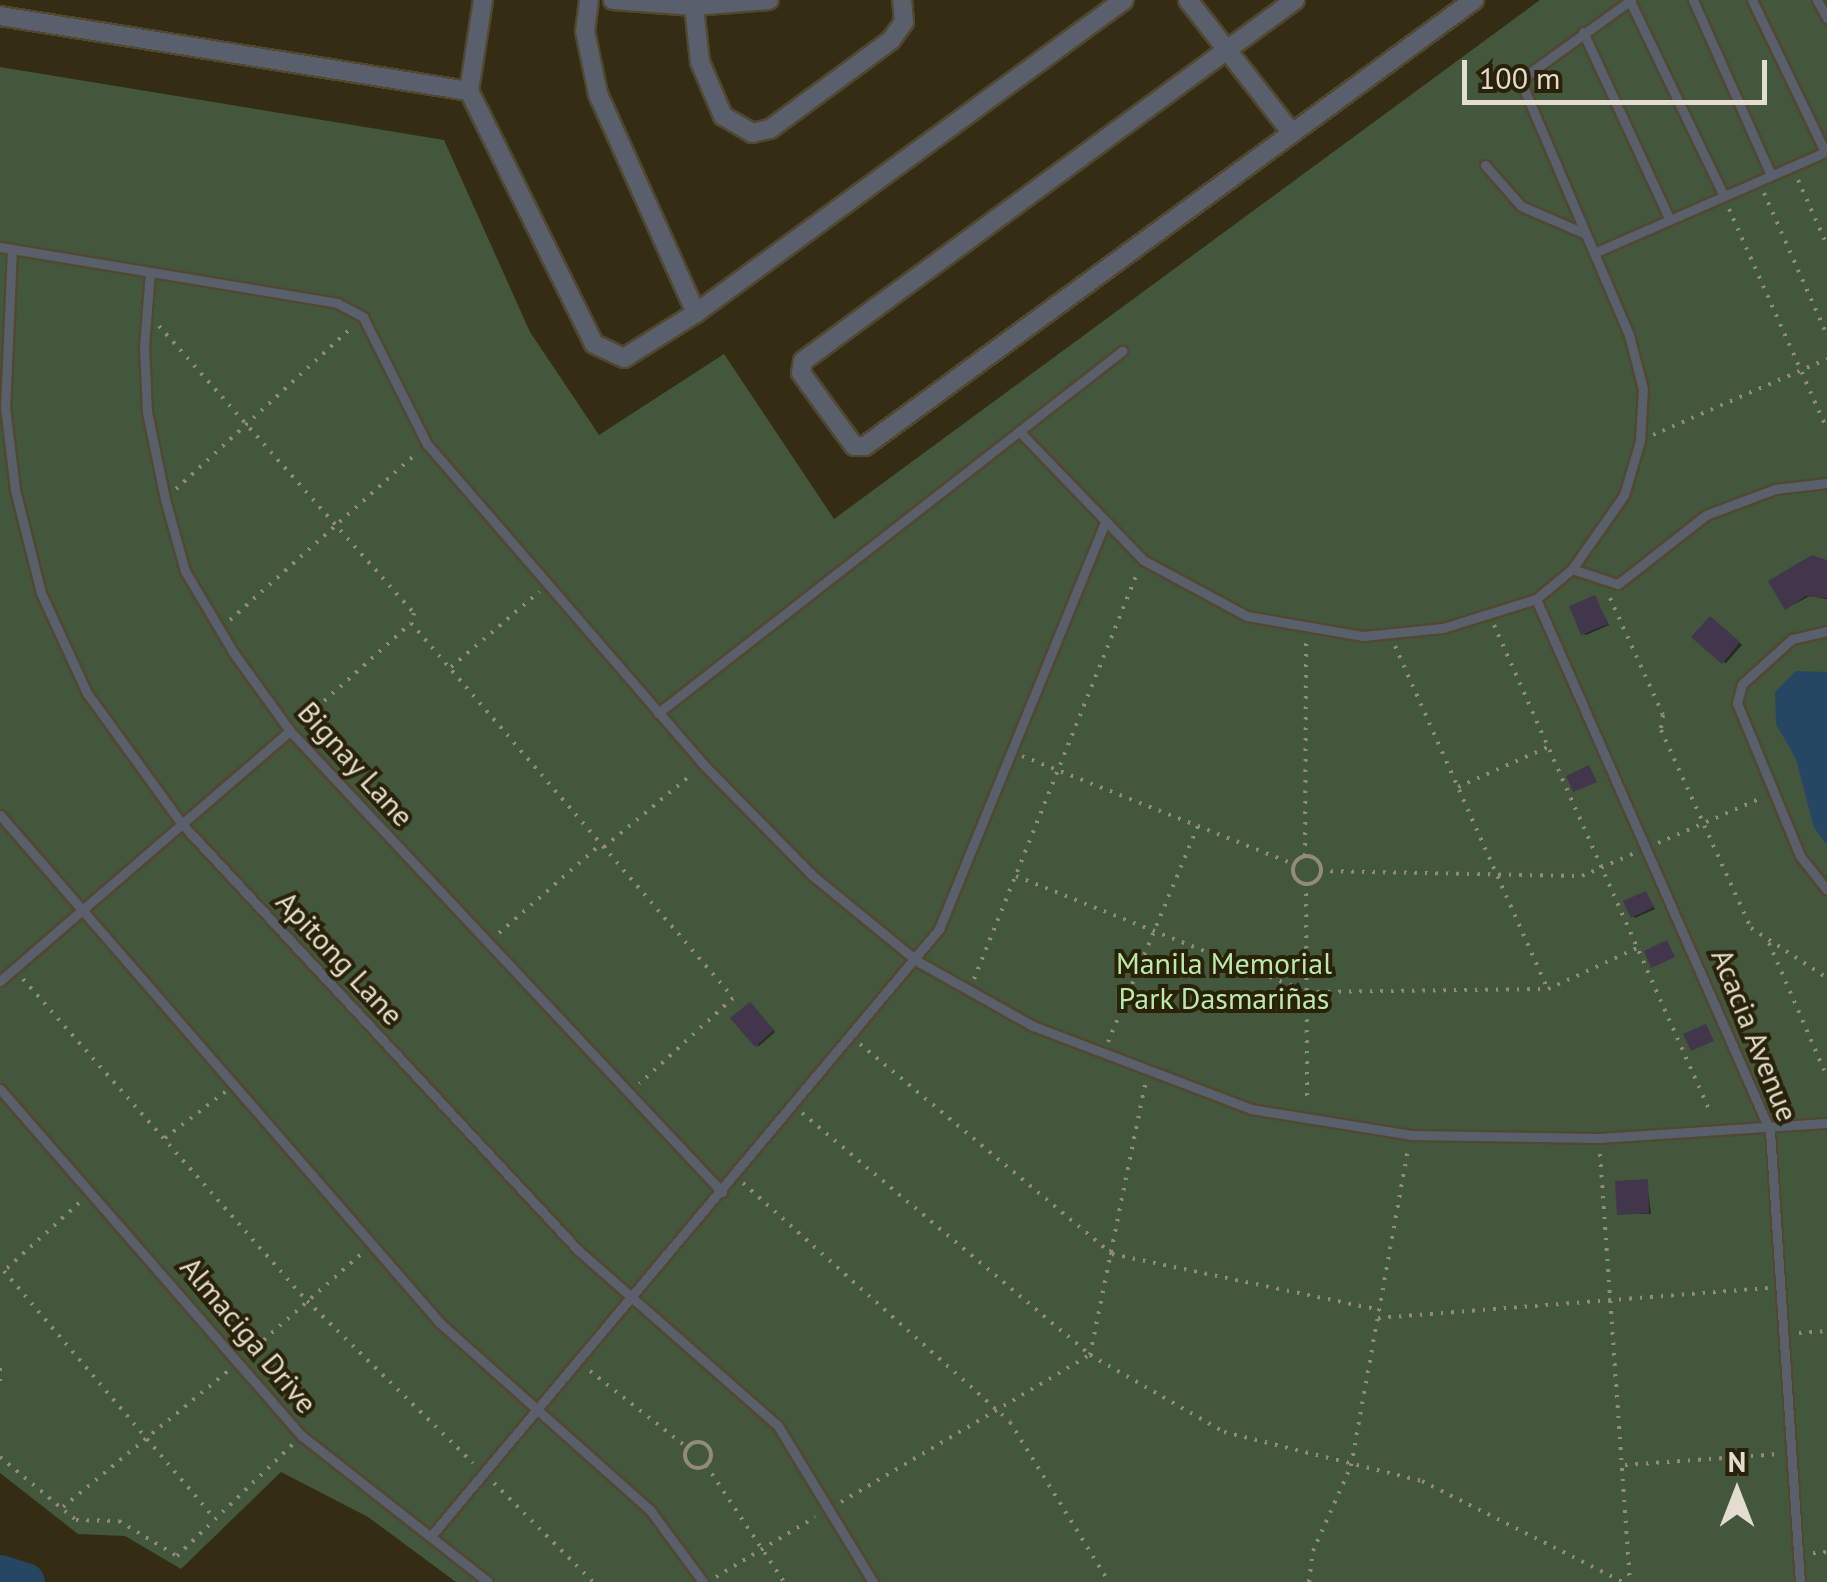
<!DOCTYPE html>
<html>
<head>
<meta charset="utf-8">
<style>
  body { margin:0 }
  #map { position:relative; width:1827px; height:1582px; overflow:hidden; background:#342c13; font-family:"PT Sans",sans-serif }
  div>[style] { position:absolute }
  .green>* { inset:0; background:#43573c }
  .water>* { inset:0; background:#254764 }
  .shadow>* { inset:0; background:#0007 }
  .river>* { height:38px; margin:-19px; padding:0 19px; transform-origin:19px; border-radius:19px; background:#254764 }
  .building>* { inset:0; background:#42364d }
  .path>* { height:4px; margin-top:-2px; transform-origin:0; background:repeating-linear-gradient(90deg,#918b77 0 2.5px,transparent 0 10.5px) }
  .path>.ring { margin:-2px; padding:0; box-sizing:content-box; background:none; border:4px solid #918b77; border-radius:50% }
  .roads { filter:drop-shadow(2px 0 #504831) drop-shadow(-2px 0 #504831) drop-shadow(0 2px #504831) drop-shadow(0 -2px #504831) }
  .lane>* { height:9px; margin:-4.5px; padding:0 4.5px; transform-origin:4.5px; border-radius:4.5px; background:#5a606b }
  .street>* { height:18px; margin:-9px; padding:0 9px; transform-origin:9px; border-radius:9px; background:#5a606b }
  span { translate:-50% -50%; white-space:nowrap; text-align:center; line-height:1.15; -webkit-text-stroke:8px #2a2208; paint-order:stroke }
  .street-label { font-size:30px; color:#e2ddce }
  .park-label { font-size:30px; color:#bceaad }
  .north { position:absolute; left:1687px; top:1442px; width:100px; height:100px; -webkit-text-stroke:8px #2a2208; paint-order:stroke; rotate:0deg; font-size:28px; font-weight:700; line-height:40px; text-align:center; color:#e2ddce }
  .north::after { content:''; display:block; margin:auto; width:35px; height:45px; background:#e2ddce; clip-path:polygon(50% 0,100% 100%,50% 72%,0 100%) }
  .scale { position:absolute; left:1462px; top:60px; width:305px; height:45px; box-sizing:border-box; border:5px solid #e2ddce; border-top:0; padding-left:12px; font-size:30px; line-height:35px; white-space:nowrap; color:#e2ddce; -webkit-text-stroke:8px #2a2208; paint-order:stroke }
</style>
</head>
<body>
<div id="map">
  <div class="green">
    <div style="clip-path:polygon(1540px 0,1827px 0,1827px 1582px,456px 1582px,368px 1517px,281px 1472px,181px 1569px,125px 1536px,78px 1534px,0 1473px,0 67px,444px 140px,530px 332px,599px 435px,724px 354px,834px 519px)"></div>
  </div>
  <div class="water">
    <div style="clip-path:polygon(1796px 671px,1827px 672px,1827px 845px,1814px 828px,1796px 759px,1776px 724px,1775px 692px)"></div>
  </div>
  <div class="shadow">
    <div style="clip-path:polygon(1827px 562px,1827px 599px,1810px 596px,1787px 608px)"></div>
    <div style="clip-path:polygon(1595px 598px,1609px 625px,1586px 635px,1583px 633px)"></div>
    <div style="clip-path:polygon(1713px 620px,1742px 645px,1726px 663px,1723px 662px)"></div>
    <div style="clip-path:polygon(1646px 894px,1655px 909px,1635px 918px,1633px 916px)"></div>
    <div style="clip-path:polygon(753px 1006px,775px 1032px,759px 1046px,756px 1045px)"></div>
    <div style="clip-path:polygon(1647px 1182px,1651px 1214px,1620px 1213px)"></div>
  </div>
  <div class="river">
    <div style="left:0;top:1574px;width:27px;rotate:17deg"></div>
  </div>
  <div class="building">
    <div style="clip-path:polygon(1812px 555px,1827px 560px,1827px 598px,1806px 596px,1785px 610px,1768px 581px)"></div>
    <div style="clip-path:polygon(1595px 595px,1608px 624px,1581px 635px,1569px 606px)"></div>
    <div style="clip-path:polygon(1710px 616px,1740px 642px,1722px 664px,1691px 637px)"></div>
    <div style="clip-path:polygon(1589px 765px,1597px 782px,1573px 792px,1566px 776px)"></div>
    <div style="clip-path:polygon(1646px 891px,1654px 907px,1631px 918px,1623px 901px)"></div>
    <div style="clip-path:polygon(1667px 940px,1675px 957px,1651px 968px,1644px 951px)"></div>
    <div style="clip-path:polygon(750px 1002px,774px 1030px,755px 1047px,730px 1018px)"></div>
    <div style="clip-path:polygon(1706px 1024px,1714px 1041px,1691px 1051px,1683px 1034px)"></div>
    <div style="clip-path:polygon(1648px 1179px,1649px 1213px,1617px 1215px,1615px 1181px)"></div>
  </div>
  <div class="path">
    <div style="left:1798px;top:180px;width:71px;rotate:66deg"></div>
    <div style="left:1764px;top:193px;width:155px;rotate:66.1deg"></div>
    <div style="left:1729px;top:209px;width:241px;rotate:66deg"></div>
    <div style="left:159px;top:326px;width:384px;rotate:48.4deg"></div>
    <div style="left:414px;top:613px;width:10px;rotate:107deg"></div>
    <div style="left:1653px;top:435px;width:190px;rotate:-23.6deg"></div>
    <div style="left:176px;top:489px;width:241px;rotate:-42.6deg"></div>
    <div style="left:1610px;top:598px;width:128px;rotate:65.6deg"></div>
    <div style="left:1663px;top:715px;width:15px;rotate:98deg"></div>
    <div style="left:1661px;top:730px;width:217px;rotate:65.6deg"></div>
    <div style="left:1751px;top:928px;width:91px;rotate:33.3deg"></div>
    <div style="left:230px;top:620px;width:251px;rotate:-41.8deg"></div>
    <div style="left:1494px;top:625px;width:535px;rotate:66.07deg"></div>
    <div style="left:1395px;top:646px;width:376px;rotate:66deg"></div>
    <div style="left:451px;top:667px;width:116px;rotate:-40.4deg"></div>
    <div style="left:301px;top:722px;width:148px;rotate:-42deg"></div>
    <div style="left:411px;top:623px;width:494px;rotate:49.3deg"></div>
    <div style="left:733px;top:998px;width:127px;rotate:137.5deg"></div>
    <div style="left:1022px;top:756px;width:293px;rotate:21.7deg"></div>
    <div style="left:1458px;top:787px;width:98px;rotate:-24deg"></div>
    <div style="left:1658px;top:843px;width:110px;rotate:-23.5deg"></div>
    <div style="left:604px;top:847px;width:114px;rotate:-39.7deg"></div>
    <div style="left:1305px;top:856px;width:215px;rotate:-89.7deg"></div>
    <div class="ring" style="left:1293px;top:856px;width:24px;height:24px"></div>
    <div style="left:1320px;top:871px;width:262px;rotate:1.1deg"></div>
    <div style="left:1582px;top:876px;width:58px;rotate:-23.5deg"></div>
    <div style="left:1016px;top:876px;width:313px;rotate:21.7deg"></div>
    <div style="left:1307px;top:992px;width:241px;rotate:-0.7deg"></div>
    <div style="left:1548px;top:989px;width:98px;rotate:-24.7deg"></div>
    <div style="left:1306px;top:883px;width:219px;rotate:89.7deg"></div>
    <div style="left:499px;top:933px;width:135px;rotate:-41.1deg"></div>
    <div style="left:1769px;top:943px;width:146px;rotate:66.6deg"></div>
    <div style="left:23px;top:979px;width:429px;rotate:48.6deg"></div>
    <div style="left:307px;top:1301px;width:232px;rotate:44.3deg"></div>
    <div style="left:974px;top:979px;width:440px;rotate:-68.1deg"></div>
    <div style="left:1108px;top:1042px;width:234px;rotate:-67.4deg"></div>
    <div style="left:860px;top:1044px;width:328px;rotate:39.8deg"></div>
    <div style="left:1112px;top:1254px;width:274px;rotate:11.8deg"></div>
    <div style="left:802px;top:1113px;width:376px;rotate:40deg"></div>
    <div style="left:1090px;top:1355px;width:155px;rotate:29.9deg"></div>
    <div style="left:1224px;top:1432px;width:204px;rotate:13.9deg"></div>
    <div style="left:1422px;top:1481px;width:225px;rotate:26.7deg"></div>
    <div style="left:165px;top:1138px;width:76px;rotate:-37.5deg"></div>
    <div style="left:1600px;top:1154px;width:429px;rotate:86deg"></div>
    <div style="left:743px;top:1183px;width:358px;rotate:41.8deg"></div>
    <div style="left:1010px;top:1422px;width:188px;rotate:58.3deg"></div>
    <div style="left:79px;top:1203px;width:101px;rotate:137.8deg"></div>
    <div style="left:4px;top:1271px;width:323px;rotate:49.6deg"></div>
    <div style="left:1378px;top:1318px;width:391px;rotate:-4.4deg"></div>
    <div style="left:1799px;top:1333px;width:28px;rotate:-4deg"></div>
    <div style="left:248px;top:1354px;width:151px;rotate:-41.5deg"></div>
    <div style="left:0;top:1368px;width:18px;rotate:90deg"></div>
    <div style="left:590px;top:1371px;width:125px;rotate:38.2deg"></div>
    <div class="ring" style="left:685px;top:1442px;width:22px;height:22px"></div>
    <div style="left:0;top:1457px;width:99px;rotate:39.7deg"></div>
    <div style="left:76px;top:1520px;width:43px;rotate:1.3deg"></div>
    <div style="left:119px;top:1521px;width:68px;rotate:31.1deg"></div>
    <div style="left:177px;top:1556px;width:161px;rotate:-44deg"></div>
    <div style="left:706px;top:1465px;width:141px;rotate:56.3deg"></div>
    <div style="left:1625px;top:1465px;width:155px;rotate:-4.1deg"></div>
    <div style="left:494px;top:1483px;width:140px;rotate:45deg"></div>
    <div style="left:841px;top:1502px;width:289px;rotate:-30.6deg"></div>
    <div style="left:1090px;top:1355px;width:276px;rotate:-78.5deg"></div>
    <div style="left:63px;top:1507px;width:215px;rotate:-39.5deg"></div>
    <div style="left:1813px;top:1553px;width:14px;rotate:-4deg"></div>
    <div style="left:716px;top:1577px;width:116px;rotate:-31.2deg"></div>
    <div style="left:1309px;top:1582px;width:31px;rotate:-83deg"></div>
    <div style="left:1313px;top:1551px;width:93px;rotate:-65.9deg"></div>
    <div style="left:1351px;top:1466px;width:321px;rotate:-79.8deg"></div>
  </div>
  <div class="roads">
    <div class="lane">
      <div style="left:1693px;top:0;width:192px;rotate:66deg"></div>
      <div style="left:1752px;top:0;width:169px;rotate:64.3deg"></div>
      <div style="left:1817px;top:0;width:21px;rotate:61deg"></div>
      <div style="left:1630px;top:1px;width:216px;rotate:64.3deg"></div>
      <div style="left:1583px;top:32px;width:207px;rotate:65.2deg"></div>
      <div style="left:1485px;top:165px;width:55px;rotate:48.7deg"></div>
      <div style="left:1521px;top:206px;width:71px;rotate:23.3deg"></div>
      <div style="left:0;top:247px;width:342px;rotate:9.4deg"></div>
      <div style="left:337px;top:303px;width:30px;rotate:28deg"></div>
      <div style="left:363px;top:317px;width:142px;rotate:63.3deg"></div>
      <div style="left:427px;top:444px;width:423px;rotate:49.2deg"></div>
      <div style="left:703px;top:764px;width:156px;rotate:45.5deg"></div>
      <div style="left:812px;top:875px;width:136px;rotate:39.3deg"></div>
      <div style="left:917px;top:961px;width:133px;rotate:29.3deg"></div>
      <div style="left:1033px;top:1026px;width:233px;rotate:20.8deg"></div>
      <div style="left:1251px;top:1109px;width:162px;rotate:9.2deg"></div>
      <div style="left:1411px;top:1135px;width:188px;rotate:0.9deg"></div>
      <div style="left:1599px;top:1138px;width:228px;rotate:-3.8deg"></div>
      <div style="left:12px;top:249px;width:158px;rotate:92.5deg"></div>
      <div style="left:5px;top:407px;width:84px;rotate:83.1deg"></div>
      <div style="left:15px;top:490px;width:106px;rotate:75.8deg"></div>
      <div style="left:41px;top:593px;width:110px;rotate:65.3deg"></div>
      <div style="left:87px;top:693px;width:162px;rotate:54.1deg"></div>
      <div style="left:182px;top:824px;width:582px;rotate:47.09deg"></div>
      <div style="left:578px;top:1250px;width:266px;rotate:41.3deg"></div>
      <div style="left:778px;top:1426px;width:183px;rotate:58.7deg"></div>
      <div style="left:1594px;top:253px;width:254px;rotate:-23.6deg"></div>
      <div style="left:150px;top:272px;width:74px;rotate:94.6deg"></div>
      <div style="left:144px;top:346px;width:66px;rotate:87.4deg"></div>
      <div style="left:147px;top:412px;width:89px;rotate:78.3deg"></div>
      <div style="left:165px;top:499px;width:75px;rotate:74.5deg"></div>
      <div style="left:185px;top:571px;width:94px;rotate:59.3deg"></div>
      <div style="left:233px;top:652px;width:97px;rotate:54.2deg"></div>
      <div style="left:290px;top:731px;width:632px;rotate:46.86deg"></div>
      <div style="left:1019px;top:431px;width:179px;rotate:46.1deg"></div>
      <div style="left:1143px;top:560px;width:118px;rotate:28.3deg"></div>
      <div style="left:1247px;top:616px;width:118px;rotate:9.8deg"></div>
      <div style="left:1363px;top:636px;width:80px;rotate:-5.7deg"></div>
      <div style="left:1443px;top:628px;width:97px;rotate:-17.3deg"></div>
      <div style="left:1536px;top:599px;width:47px;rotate:-39.8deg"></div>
      <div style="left:1572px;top:569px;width:90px;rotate:-54.9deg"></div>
      <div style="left:1624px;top:495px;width:56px;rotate:-73.5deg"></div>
      <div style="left:1640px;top:441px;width:52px;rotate:-86.7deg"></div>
      <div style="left:1643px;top:389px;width:56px;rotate:-104.5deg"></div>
      <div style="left:1629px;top:335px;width:277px;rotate:-113.1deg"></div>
      <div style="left:1520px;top:80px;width:137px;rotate:-35.8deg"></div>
      <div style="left:1572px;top:569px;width:48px;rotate:18.1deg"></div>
      <div style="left:1618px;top:584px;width:112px;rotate:-38.1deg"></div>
      <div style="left:1706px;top:515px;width:74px;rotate:-20.6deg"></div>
      <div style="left:1775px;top:489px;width:52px;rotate:-6.6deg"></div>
      <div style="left:1536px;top:599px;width:581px;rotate:66.26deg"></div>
      <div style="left:1770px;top:1131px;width:452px;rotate:86.2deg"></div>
      <div style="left:1827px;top:631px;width:36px;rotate:167deg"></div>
      <div style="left:1792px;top:639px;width:67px;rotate:138deg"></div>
      <div style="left:1742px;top:684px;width:20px;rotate:105deg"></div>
      <div style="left:1737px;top:703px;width:165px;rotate:67.6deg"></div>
      <div style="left:1800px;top:856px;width:43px;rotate:51.5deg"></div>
      <div style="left:658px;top:713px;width:589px;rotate:-37.96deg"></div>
      <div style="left:0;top:815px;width:672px;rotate:49.1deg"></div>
      <div style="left:440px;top:1323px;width:281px;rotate:41.7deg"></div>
      <div style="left:650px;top:1510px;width:89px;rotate:53.6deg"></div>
      <div style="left:0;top:981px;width:383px;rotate:-40.8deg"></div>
      <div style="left:0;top:1089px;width:460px;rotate:49deg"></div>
      <div style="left:302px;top:1436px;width:236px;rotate:38.1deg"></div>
      <div style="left:431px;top:1536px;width:792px;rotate:-50.07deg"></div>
      <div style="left:939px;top:929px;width:436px;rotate:-67.8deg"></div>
    </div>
    <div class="street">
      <div style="left:483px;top:0;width:92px;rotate:98.7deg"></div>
      <div style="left:469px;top:91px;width:282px;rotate:63.7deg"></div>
      <div style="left:594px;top:344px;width:33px;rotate:25deg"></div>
      <div style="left:624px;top:358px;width:85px;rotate:-32deg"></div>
      <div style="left:696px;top:313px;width:530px;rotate:-36.18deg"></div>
      <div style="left:589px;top:0;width:31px;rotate:97deg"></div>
      <div style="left:585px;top:31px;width:64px;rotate:78.3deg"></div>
      <div style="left:598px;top:94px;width:240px;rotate:65.9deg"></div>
      <div style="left:613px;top:0;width:81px;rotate:4.2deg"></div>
      <div style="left:694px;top:6px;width:75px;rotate:-4.6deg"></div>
      <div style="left:1188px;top:0;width:169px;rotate:52deg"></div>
      <div style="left:1295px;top:0;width:610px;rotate:143.73deg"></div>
      <div style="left:803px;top:361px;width:12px;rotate:99deg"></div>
      <div style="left:801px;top:373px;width:90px;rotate:54deg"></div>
      <div style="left:854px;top:446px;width:11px"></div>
      <div style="left:865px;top:446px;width:755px;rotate:-36.22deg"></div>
      <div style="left:694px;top:6px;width:56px;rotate:83.9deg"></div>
      <div style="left:700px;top:62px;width:59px;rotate:66.9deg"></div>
      <div style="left:723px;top:116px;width:34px;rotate:30deg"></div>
      <div style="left:752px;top:133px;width:18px;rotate:-13deg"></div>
      <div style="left:770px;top:129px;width:150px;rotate:-36.3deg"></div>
      <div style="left:891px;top:40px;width:22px;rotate:-54deg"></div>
      <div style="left:904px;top:22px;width:22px;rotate:-95deg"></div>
      <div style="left:0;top:16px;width:475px;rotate:9.1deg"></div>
    </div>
  </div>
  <div class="street-label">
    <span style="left:356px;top:764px;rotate:48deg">Bignay Lane</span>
    <span style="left:340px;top:958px;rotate:47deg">Apitong Lane</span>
    <span style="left:1755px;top:1035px;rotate:68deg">Acacia Avenue</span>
    <span style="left:249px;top:1335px;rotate:50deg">Almaciga Drive</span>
  </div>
  <div class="park-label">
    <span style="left:1224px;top:980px">Manila Memorial<br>Park Dasmariñas</span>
  </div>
  <div class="north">N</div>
  <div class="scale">100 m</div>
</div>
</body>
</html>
